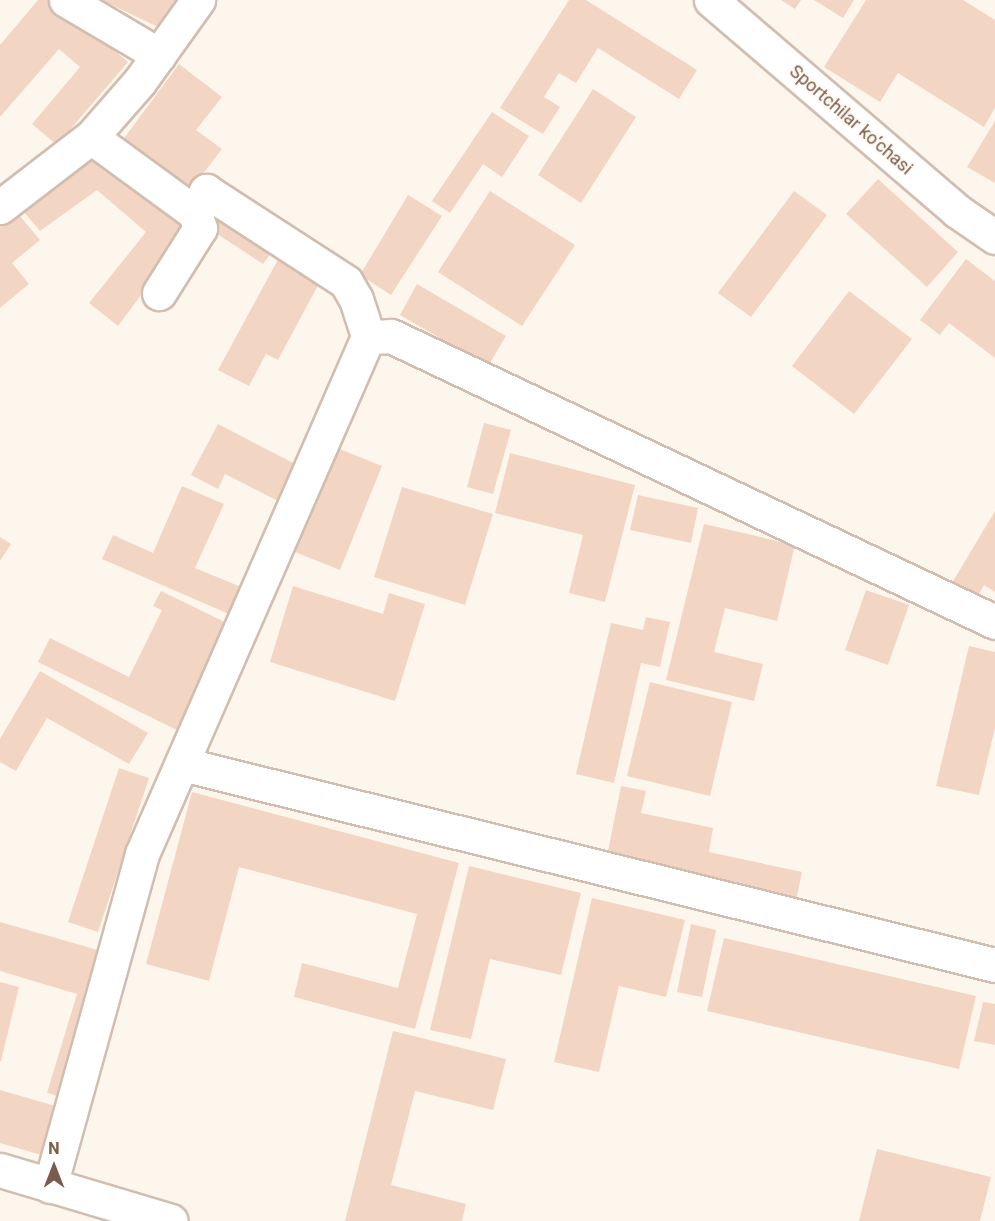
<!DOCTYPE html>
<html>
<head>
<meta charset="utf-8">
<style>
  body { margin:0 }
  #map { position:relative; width:995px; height:1221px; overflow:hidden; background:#fdf6ec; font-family:Roboto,sans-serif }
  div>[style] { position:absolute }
  .building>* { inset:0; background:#f3d5c3 }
  .roads { filter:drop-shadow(2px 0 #d1beb0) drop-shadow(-2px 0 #d1beb0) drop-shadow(0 2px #d1beb0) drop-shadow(0 -2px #d1beb0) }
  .minor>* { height:33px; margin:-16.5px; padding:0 16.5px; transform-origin:16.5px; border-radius:16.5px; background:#fff }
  span { translate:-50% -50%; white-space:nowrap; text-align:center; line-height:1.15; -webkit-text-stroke:4.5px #fffaf3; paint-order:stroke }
  .street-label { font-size:18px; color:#7a5c4d }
  .north { position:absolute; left:24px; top:1137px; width:60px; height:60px; -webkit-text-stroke:4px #fffaf3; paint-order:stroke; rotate:0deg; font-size:16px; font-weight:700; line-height:24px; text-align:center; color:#7a5c4d }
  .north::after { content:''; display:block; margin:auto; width:21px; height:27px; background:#7a5c4d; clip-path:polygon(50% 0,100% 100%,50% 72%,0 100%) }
</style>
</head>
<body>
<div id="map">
  <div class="building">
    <div style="clip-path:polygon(38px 0,54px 0,128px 62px,57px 145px,32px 124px,80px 67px,59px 49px,0 117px,0 45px)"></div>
    <div style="clip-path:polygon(102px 0,176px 0,162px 29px)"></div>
    <div style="clip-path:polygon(569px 0,586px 0,697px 70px,679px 99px,598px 48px,576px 83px,559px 73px,544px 97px,560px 107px,543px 134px,500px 108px)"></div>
    <div style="clip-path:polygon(781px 0,801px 0,795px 9px)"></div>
    <div style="clip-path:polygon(814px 0,854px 0,843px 18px)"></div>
    <div style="clip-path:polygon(866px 0,963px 0,995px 20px,995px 108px,984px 127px,898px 73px,880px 102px,824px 67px)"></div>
    <div style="clip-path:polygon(179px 64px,222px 97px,196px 130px,222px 149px,186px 196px,119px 145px)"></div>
    <div style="clip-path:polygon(593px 89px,636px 117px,581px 203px,538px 175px)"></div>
    <div style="clip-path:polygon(492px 112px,529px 136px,502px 177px,483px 164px,450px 213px,432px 201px)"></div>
    <div style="clip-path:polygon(995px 121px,995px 183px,967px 167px)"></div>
    <div style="clip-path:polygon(91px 144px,195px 222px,118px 326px,89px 303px,146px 232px,97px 190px,40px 231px,19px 206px)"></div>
    <div style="clip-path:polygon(878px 179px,958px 252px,927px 287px,846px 214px)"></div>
    <div style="clip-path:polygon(490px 191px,575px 245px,522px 326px,438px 272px)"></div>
    <div style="clip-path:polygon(794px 191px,827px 215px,751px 317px,718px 293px)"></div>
    <div style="clip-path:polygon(408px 195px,442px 216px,391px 295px,360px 275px)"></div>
    <div style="clip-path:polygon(212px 204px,276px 246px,263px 264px,199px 222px)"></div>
    <div style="clip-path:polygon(15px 210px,40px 240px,12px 263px,29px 284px,0 308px,0 223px)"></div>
    <div style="clip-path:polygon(281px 254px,323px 276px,278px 360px,266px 354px,249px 386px,218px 370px)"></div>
    <div style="clip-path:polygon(966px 259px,995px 281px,995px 358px,949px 323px,940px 335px,920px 320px)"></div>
    <div style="clip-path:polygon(417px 284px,506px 336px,488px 366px,400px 315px)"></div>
    <div style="clip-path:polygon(849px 291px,912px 339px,854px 414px,792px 366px)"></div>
    <div style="clip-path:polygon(484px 423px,511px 430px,493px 494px,467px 487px)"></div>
    <div style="clip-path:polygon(218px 424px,297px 465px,278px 501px,225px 474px,218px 489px,191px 475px)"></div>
    <div style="clip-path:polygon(337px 448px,382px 466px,340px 570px,295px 552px)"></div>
    <div style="clip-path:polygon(510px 453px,635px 485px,605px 602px,569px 593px,583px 535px,495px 513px)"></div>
    <div style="clip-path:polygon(182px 486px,224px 504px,195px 568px,241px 587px,229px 614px,102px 559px,113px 535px,153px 553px)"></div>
    <div style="clip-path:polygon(402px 487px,493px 514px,465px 605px,374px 577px)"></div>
    <div style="clip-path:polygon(638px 495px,698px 508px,691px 543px,630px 530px)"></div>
    <div style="clip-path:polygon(995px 511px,995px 592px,984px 585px,977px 598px,952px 583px)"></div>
    <div style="clip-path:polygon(704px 524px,795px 545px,777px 621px,725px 608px,714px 652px,763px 664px,754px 701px,666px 680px)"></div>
    <div style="clip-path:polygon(0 537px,11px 544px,0 561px)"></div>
    <div style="clip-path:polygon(293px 586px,383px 614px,389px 593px,425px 604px,395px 701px,270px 662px)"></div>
    <div style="clip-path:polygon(866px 590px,909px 605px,888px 665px,845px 650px)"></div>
    <div style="clip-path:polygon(161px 591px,231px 625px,179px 731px,38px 662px,50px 638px,129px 677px,162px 610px,153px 606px)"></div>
    <div style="clip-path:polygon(646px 617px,670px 622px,660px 667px,641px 663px,614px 783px,576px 774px,611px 623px,643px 630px)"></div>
    <div style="clip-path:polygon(969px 646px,995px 652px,995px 728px,979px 795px,936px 786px)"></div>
    <div style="clip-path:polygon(40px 671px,148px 733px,129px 764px,47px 718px,16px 771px,0 762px,0 739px)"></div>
    <div style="clip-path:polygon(650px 682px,732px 702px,710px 796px,627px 776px)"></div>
    <div style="clip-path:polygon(119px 768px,149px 778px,98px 932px,68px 922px)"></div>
    <div style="clip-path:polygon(621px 786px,646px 791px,641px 813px,713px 828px,709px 852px,802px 872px,795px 906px,605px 866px)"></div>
    <div style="clip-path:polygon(192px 792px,459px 863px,415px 1029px,294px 997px,302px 963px,398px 988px,417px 914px,239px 867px,209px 981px,146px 964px)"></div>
    <div style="clip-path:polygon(469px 866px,581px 893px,561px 975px,490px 959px,471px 1039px,430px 1030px)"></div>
    <div style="clip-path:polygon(592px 898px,685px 920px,666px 997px,619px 986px,599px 1072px,554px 1062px)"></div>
    <div style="clip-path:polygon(0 922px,105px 952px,63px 1098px,47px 1093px,77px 994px,0 971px)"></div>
    <div style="clip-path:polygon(691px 924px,716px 930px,702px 997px,677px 992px)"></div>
    <div style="clip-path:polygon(724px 938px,976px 996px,959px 1069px,707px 1011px)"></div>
    <div style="clip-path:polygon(0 982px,19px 987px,1px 1061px,0 1061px)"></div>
    <div style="clip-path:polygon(983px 1002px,995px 1004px,995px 1045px,974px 1041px)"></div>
    <div style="clip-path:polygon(393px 1031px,506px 1059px,493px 1110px,415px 1091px,391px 1185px,466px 1204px,462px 1221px,345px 1221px)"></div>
    <div style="clip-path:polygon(0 1090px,59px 1107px,45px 1156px,0 1143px)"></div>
    <div style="clip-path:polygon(877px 1149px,991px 1177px,980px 1221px,859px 1221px)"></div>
  </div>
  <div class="roads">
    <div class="minor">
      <div style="left:66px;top:0;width:108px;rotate:30.6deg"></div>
      <div style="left:711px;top:0;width:324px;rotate:40.6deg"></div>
      <div style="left:957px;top:211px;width:46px;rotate:34.4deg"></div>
      <div style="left:91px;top:137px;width:129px;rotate:36.2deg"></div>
      <div style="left:195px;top:213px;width:16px;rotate:72deg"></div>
      <div style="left:200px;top:228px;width:77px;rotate:122.2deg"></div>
      <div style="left:0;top:207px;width:115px;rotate:-37.6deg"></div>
      <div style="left:91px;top:137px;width:74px;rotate:-48.8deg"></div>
      <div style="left:140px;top:81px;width:100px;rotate:-54.4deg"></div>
      <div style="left:195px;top:213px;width:25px;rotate:-63deg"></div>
      <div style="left:206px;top:191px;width:167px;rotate:33deg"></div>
      <div style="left:346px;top:282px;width:20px;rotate:60deg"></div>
      <div style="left:356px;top:299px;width:40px;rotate:72deg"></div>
      <div style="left:182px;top:764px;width:837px;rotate:13.89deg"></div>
      <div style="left:0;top:1170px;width:178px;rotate:16.6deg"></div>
      <div style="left:50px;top:1186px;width:345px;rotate:-74.5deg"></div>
      <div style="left:142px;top:854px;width:564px;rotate:-66.39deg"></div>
      <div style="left:368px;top:337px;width:23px;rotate:-2deg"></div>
      <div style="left:391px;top:336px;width:668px;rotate:25.34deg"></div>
    </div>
  </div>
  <div class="street-label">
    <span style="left:851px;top:120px;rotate:41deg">Sportchilar ko‘chasi</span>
  </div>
  <div class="north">N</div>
</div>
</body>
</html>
